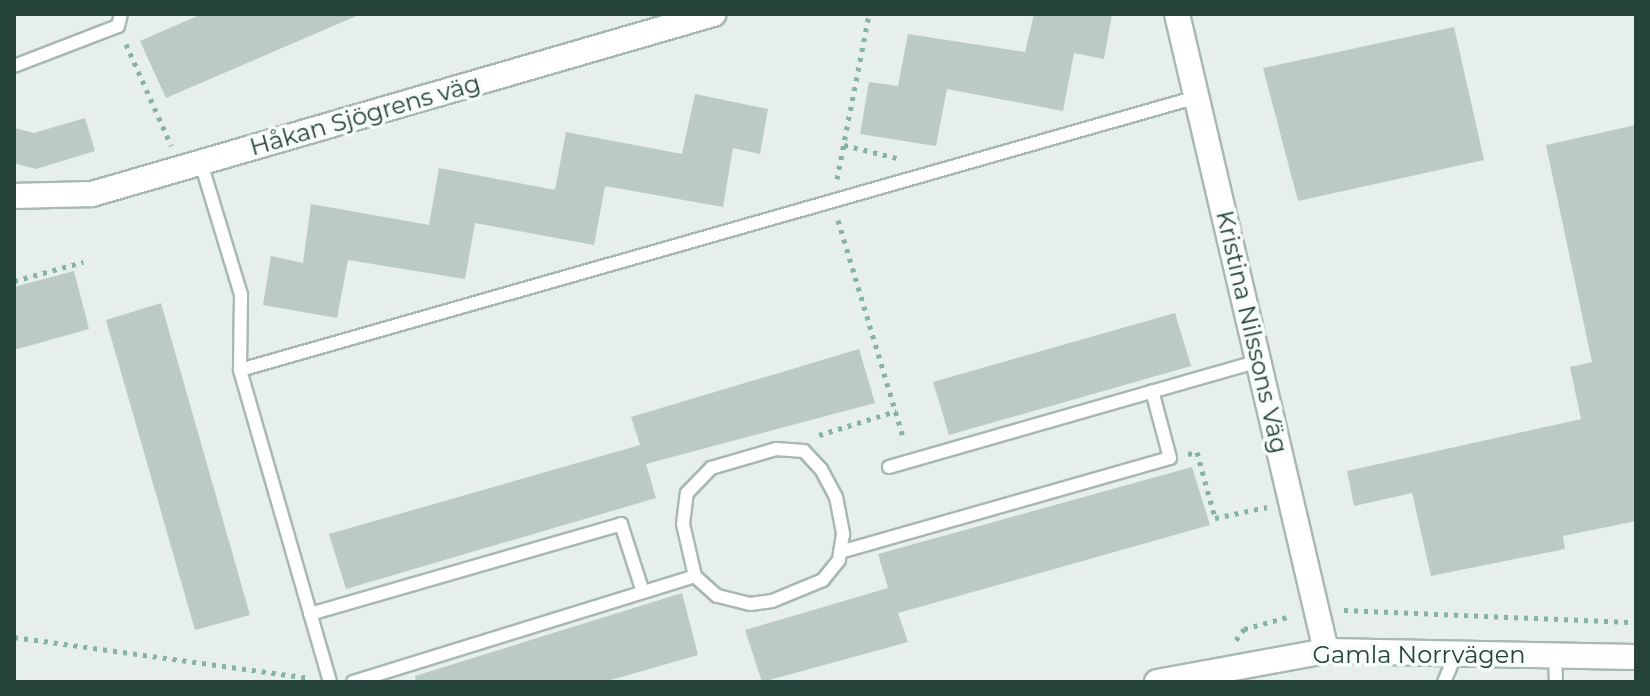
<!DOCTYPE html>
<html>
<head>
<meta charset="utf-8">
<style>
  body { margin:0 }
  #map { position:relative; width:1650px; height:696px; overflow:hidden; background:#e6efeb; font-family:Montserrat,sans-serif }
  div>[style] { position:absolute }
  .building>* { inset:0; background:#bbcac4 }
  .path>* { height:5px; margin-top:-2.5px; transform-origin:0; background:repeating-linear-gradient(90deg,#86b3a5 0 4px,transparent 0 10px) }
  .roads { filter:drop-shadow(2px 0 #a8b8b2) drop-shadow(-2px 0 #a8b8b2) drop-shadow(0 2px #a8b8b2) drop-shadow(0 -2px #a8b8b2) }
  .service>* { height:12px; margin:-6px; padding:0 6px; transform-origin:6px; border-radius:6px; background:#fff }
  .minor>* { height:24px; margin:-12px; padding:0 12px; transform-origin:12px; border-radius:12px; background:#fff }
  span { translate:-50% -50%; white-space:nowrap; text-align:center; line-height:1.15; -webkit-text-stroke:7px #f7fbf9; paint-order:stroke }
  .street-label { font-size:24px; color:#24423a }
  .frame { position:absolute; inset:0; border:16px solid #24423a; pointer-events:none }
</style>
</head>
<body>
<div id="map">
  <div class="building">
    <div style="clip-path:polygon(202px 14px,361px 14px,166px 98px,140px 41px)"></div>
    <div style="clip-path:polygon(1034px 14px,1112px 14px,1104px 59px,1074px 53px,1063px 111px,947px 89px,936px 146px,860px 134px,869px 82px,898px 86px,908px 34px,1025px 52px)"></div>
    <div style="clip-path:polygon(1454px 27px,1484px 160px,1298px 201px,1263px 68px)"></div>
    <div style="clip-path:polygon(695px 94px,768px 109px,760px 154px,733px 148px,723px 207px,605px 186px,594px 245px,475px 223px,465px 279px,348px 260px,337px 318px,263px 305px,271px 256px,303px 263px,311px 204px,429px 225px,439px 168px,555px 190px,566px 132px,682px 154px)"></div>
    <div style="clip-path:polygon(85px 118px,95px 151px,36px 169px,14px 163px,14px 128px,34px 133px)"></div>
    <div style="clip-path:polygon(1636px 125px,1636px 521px,1563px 536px,1565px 549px,1431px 576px,1412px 493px,1354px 506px,1347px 471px,1581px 419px,1570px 367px,1592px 362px,1546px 145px)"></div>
    <div style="clip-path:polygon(74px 271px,89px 329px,14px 350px,14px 287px)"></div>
    <div style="clip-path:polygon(161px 303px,250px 615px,195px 630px,106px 320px)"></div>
    <div style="clip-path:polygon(1175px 313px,1191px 366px,949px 435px,933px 382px)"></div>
    <div style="clip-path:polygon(859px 349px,875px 403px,646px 464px,656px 498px,346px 589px,329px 534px,640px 445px,631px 417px)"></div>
    <div style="clip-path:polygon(1192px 467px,1210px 525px,898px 613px,908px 642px,762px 682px,745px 630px,888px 588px,878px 554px)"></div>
    <div style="clip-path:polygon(682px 593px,698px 655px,604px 682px,416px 682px,415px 676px)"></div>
  </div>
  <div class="path">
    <div style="left:126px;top:44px;width:111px;rotate:66deg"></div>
    <div style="left:844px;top:145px;width:55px;rotate:13.8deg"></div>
    <div style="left:837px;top:179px;width:168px;rotate:-79deg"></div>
    <div style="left:838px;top:220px;width:230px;rotate:73.3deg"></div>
    <div style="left:14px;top:281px;width:72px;rotate:-15.4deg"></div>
    <div style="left:819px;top:435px;width:81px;rotate:-17.3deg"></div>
    <div style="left:1188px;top:454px;width:9px;rotate:-13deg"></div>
    <div style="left:1197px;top:452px;width:68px;rotate:74.7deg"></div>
    <div style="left:1215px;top:518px;width:53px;rotate:-11.9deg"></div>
    <div style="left:1344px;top:610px;width:292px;rotate:2.4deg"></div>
    <div style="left:14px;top:637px;width:297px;rotate:7.9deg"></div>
    <div style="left:1236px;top:640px;width:14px;rotate:-54deg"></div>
    <div style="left:1244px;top:629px;width:49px;rotate:-15.5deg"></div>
  </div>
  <div class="roads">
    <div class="service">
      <div style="left:14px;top:66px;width:111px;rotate:-21deg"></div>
      <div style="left:118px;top:26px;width:12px;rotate:-76deg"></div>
      <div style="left:201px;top:163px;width:138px;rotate:73.1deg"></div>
      <div style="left:241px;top:295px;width:75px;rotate:90.8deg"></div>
      <div style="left:240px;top:370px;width:325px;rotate:73.9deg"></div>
      <div style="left:240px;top:370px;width:995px;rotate:-15.92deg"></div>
      <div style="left:776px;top:449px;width:28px;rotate:4deg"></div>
      <div style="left:804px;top:451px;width:25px;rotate:47deg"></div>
      <div style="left:821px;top:469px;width:32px;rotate:62deg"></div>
      <div style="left:836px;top:497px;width:38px;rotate:79deg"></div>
      <div style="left:843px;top:534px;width:26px;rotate:99deg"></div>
      <div style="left:839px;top:560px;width:26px;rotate:129deg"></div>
      <div style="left:823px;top:580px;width:55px;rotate:157.6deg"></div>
      <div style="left:772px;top:601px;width:22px;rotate:172deg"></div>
      <div style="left:750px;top:604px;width:34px;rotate:-166deg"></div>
      <div style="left:717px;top:596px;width:30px;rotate:-138deg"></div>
      <div style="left:695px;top:576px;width:53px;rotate:-103deg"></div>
      <div style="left:683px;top:524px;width:31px;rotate:-83deg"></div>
      <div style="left:687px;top:493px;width:35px;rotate:-46deg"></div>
      <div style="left:711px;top:468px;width:68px;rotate:-16.3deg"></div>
      <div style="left:889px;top:467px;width:384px;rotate:-16deg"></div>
      <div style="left:840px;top:552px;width:343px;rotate:-15.9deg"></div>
      <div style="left:1170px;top:458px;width:69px;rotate:-105deg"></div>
      <div style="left:310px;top:614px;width:324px;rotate:-16.1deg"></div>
      <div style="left:621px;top:524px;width:71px;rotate:72.1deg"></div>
      <div style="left:1555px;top:654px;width:28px;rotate:88deg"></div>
      <div style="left:353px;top:682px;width:358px;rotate:-17.2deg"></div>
      <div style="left:1444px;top:682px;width:30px;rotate:-67deg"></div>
    </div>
    <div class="minor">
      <div style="left:1177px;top:14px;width:654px;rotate:76.83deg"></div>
      <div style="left:14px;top:196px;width:78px;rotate:-1.5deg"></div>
      <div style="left:92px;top:194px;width:647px;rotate:-16.16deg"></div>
      <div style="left:1157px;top:682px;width:172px;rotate:-10.4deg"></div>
      <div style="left:1326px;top:651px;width:310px;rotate:1.1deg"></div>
    </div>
  </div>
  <div class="street-label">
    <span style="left:365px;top:115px;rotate:-16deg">Håkan Sjögrens väg</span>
    <span style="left:1252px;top:332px;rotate:77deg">Kristina Nilssons Väg</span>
    <span style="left:1419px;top:655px">Gamla Norrvägen</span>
  </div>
  <div class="frame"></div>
</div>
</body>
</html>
